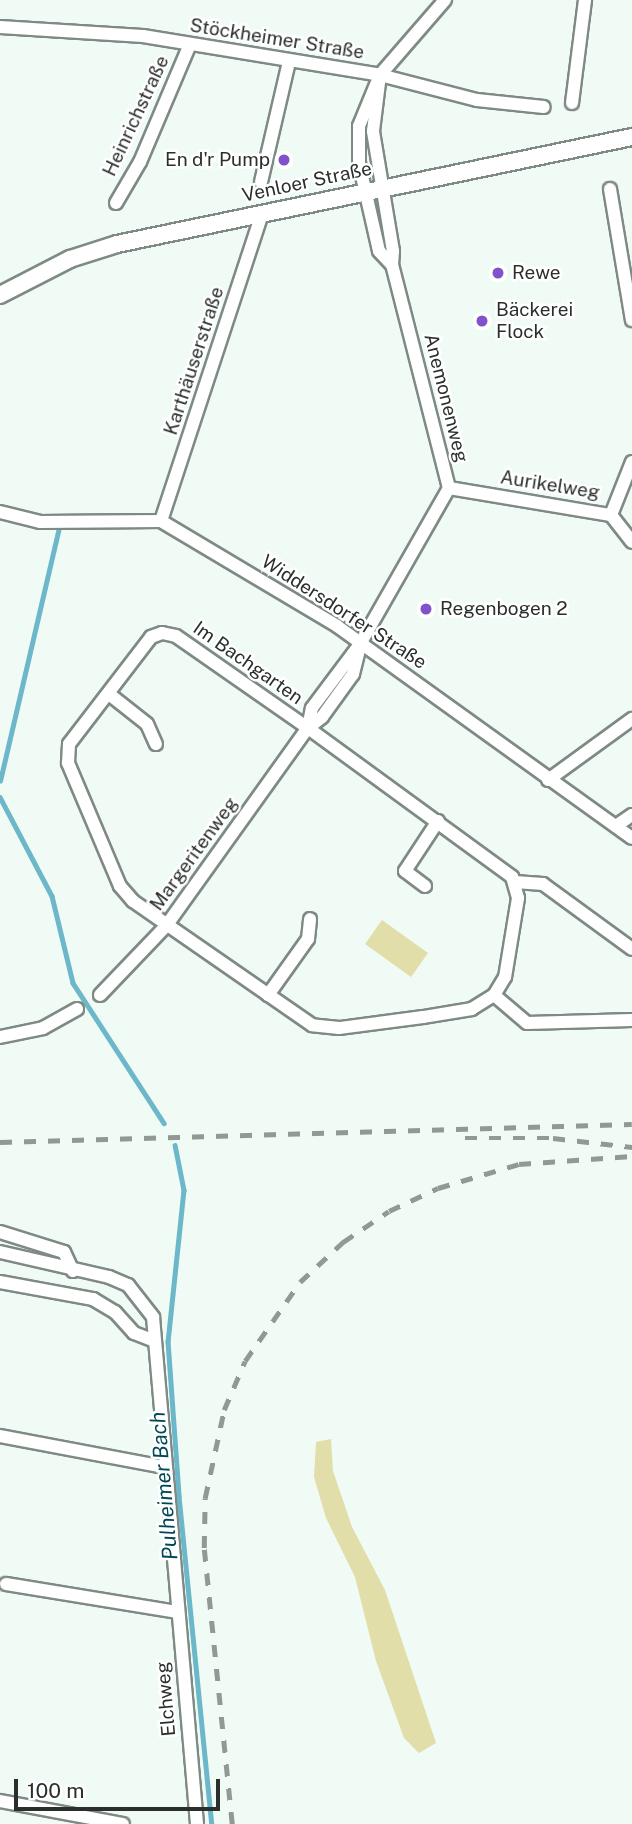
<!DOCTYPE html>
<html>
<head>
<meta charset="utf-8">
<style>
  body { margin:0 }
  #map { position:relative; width:632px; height:1824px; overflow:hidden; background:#effbf4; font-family:"Public Sans",sans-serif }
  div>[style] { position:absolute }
  .green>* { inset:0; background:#e2deaa }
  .stream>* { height:4.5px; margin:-2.25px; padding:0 2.25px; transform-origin:2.25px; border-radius:2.25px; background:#6cb7c9 }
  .roads { filter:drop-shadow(2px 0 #7f8a84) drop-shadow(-2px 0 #7f8a84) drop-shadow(0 2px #7f8a84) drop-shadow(0 -2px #7f8a84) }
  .minor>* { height:12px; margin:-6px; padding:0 6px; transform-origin:6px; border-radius:6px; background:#fff }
  .secondary>* { height:16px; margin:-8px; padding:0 8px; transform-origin:8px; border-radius:8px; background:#fff }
  .rail>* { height:4.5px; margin-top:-2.25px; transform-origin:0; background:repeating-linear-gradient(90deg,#909994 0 12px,transparent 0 24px) }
  .dots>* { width:19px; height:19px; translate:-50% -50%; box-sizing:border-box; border:4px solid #fff; border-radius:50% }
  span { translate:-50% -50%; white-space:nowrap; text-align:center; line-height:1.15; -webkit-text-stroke:5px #fff; paint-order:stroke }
  .street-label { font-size:19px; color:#2a2f2c }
  .poi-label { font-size:19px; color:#2a2f2c }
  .right { translate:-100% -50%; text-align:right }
  .left { translate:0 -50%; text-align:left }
  .water-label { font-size:21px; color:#004855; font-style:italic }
  .scale { position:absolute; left:14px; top:1779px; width:206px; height:32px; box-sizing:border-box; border:4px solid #2a2f2c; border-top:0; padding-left:9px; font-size:21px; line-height:24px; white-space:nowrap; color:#2a2f2c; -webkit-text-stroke:5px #fff; paint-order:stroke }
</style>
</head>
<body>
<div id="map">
  <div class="green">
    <div style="clip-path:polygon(382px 920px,428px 953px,411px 977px,365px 944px)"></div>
    <div style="clip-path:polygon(331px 1439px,333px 1471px,352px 1527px,385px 1590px,436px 1743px,419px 1753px,404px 1738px,376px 1661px,355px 1577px,326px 1518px,314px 1477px,316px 1442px)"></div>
  </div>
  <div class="stream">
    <div style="left:0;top:781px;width:257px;rotate:-76.9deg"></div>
    <div style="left:0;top:797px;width:112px;rotate:62.3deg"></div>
    <div style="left:52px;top:896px;width:89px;rotate:76.4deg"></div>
    <div style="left:73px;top:983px;width:167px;rotate:57deg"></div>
    <div style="left:175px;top:1145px;width:46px;rotate:78.7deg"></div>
    <div style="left:184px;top:1190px;width:152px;rotate:96deg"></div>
    <div style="left:168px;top:1341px;width:155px;rotate:85.9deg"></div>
    <div style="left:179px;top:1496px;width:330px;rotate:84.3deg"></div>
  </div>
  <div class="roads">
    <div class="minor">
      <div style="left:0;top:27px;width:143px;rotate:3.6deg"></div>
      <div style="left:143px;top:36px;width:240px;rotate:9.3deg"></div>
      <div style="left:380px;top:75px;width:100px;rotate:14.5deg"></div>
      <div style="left:477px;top:100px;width:67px;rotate:6deg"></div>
      <div style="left:572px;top:103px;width:104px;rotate:-82.8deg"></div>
      <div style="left:261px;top:182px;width:123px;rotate:-76.9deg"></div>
      <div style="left:610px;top:189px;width:133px;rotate:80.5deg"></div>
      <div style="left:116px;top:203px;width:48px;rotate:-59.7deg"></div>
      <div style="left:140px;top:162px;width:128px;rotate:-67deg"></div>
      <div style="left:392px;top:265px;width:19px;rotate:-133deg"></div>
      <div style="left:379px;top:251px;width:90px;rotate:-102.8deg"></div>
      <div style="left:359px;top:163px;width:37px;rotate:-90deg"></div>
      <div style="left:359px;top:126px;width:55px;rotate:-67.6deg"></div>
      <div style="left:380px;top:75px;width:99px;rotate:-49.1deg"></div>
      <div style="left:449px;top:488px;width:164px;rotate:9.5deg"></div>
      <div style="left:611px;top:515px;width:34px;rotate:52deg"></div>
      <div style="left:0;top:512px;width:41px;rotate:14deg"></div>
      <div style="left:40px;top:522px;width:121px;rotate:-0.5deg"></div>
      <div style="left:161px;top:521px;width:205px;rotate:30.8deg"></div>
      <div style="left:337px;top:626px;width:363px;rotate:35.7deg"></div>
      <div style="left:611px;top:515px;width:57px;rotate:-68.4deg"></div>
      <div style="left:161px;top:521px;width:323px;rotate:-71.8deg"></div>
      <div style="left:162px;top:633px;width:14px;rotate:12deg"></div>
      <div style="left:176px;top:636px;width:161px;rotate:34.9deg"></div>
      <div style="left:308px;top:728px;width:253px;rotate:36.1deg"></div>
      <div style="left:512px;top:877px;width:22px;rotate:74deg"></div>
      <div style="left:518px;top:898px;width:80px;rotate:99.3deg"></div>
      <div style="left:505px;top:977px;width:21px;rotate:121deg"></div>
      <div style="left:494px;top:995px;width:26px;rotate:148deg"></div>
      <div style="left:472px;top:1009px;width:50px;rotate:170.7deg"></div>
      <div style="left:423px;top:1017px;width:85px;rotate:172.5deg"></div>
      <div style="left:339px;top:1028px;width:27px;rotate:-174deg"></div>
      <div style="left:312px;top:1025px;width:218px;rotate:-145.3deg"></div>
      <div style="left:133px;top:901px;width:20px;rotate:-131deg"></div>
      <div style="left:120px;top:886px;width:134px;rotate:-112.9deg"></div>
      <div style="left:68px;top:763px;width:19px;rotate:-87deg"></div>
      <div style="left:69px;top:744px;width:135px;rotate:-52.5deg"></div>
      <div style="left:151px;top:637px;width:12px;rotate:-20deg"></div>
      <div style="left:109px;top:694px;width:48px;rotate:38.3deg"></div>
      <div style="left:147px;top:724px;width:22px;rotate:66deg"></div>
      <div style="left:308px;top:728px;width:20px;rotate:-79deg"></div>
      <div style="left:312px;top:708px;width:80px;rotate:-53.1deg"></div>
      <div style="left:360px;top:644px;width:180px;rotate:-60.3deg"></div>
      <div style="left:449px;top:488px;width:230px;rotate:-104.3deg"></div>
      <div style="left:392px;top:265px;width:14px;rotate:-86deg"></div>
      <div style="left:393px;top:251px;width:122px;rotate:-99.5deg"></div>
      <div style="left:373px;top:131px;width:56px;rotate:-82.9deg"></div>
      <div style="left:548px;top:780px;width:104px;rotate:-36deg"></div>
      <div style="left:616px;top:826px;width:19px;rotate:-35deg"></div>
      <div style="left:515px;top:882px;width:28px;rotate:4deg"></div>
      <div style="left:543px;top:884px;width:110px;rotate:36.1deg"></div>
      <div style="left:425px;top:886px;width:25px;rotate:-143deg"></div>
      <div style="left:405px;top:871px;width:60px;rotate:-56.6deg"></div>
      <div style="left:100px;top:995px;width:95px;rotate:-46.3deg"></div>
      <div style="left:166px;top:926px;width:244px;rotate:-54.4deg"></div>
      <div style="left:308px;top:728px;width:18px;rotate:-38deg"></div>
      <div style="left:322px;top:717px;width:53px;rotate:-54.2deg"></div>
      <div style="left:353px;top:674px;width:30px;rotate:-76deg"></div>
      <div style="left:268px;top:995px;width:69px;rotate:-54.5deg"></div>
      <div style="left:308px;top:939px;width:20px;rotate:-84deg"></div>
      <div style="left:494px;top:995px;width:43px;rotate:40.3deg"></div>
      <div style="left:527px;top:1023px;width:105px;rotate:-1.6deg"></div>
      <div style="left:0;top:1037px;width:44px;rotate:-11.8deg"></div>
      <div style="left:43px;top:1028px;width:39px;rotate:-29deg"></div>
      <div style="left:0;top:1232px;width:67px;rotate:17.4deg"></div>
      <div style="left:64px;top:1252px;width:21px;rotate:65deg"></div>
      <div style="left:0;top:1252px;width:112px;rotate:12.9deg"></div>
      <div style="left:109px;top:1277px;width:21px;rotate:23deg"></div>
      <div style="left:128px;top:1285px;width:41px;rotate:52deg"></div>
      <div style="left:153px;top:1317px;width:509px;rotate:85.04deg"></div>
      <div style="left:0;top:1282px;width:95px;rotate:10.4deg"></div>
      <div style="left:93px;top:1299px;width:26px;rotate:31deg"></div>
      <div style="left:115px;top:1312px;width:28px;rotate:48deg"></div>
      <div style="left:134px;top:1333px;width:22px;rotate:21deg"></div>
      <div style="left:0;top:1436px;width:167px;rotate:10.7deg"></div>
      <div style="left:6px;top:1584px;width:173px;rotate:9.3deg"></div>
      <div style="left:0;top:1801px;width:125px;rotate:10.6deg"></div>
    </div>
    <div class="secondary">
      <div style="left:0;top:295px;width:79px;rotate:-27.2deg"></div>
      <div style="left:70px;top:259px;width:49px;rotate:-17.7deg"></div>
      <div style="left:117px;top:244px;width:526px;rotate:-11.74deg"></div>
    </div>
  </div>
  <div class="rail">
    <div style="left:465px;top:1138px;width:88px"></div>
    <div style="left:553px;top:1138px;width:80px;rotate:6.5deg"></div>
    <div style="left:0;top:1142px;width:632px;rotate:-1.63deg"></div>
    <div style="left:232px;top:1824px;width:277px;rotate:-95.8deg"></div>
    <div style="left:204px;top:1548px;width:50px;rotate:-88.9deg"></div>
    <div style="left:205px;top:1498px;width:90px;rotate:-77.8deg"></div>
    <div style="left:224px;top:1410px;width:53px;rotate:-66.8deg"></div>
    <div style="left:245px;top:1361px;width:96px;rotate:-55.2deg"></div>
    <div style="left:300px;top:1282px;width:59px;rotate:-42.9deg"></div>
    <div style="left:343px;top:1242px;width:55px;rotate:-34deg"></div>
    <div style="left:389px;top:1211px;width:54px;rotate:-25.1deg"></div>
    <div style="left:438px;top:1188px;width:84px;rotate:-16.5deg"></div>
    <div style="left:519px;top:1164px;width:113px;rotate:-4deg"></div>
  </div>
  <div class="dots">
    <div style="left:284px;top:160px;background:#8152ca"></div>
    <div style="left:498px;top:273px;background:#8152ca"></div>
    <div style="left:482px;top:321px;background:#8152ca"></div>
    <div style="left:426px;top:609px;background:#8152ca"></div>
  </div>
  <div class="street-label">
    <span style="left:277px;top:39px;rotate:9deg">Stöckheimer Straße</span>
    <span style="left:136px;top:116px;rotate:-65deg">Heinrichstraße</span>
    <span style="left:307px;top:182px;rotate:-12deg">Venloer Straße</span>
    <span style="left:194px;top:361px;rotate:-72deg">Karthäuserstraße</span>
    <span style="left:446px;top:398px;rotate:76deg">Anemonenweg</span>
    <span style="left:550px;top:485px;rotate:9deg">Aurikelweg</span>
    <span style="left:344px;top:612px;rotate:33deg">Widdersdorfer Straße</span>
    <span style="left:248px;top:663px;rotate:35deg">Im Bachgarten</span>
    <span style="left:194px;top:854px;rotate:-54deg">Margeritenweg</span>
    <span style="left:166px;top:1699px;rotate:-95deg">Elchweg</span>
  </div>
  <div class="poi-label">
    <span class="right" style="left:270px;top:160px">En d'r Pump</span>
    <span class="left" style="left:512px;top:273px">Rewe</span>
    <span class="left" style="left:496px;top:321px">Bäckerei<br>Flock</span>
    <span class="left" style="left:440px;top:609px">Regenbogen 2</span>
  </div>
  <div class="water-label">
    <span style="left:164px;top:1486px;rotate:-95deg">Pulheimer Bach</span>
  </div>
  <div class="scale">100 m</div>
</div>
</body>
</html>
